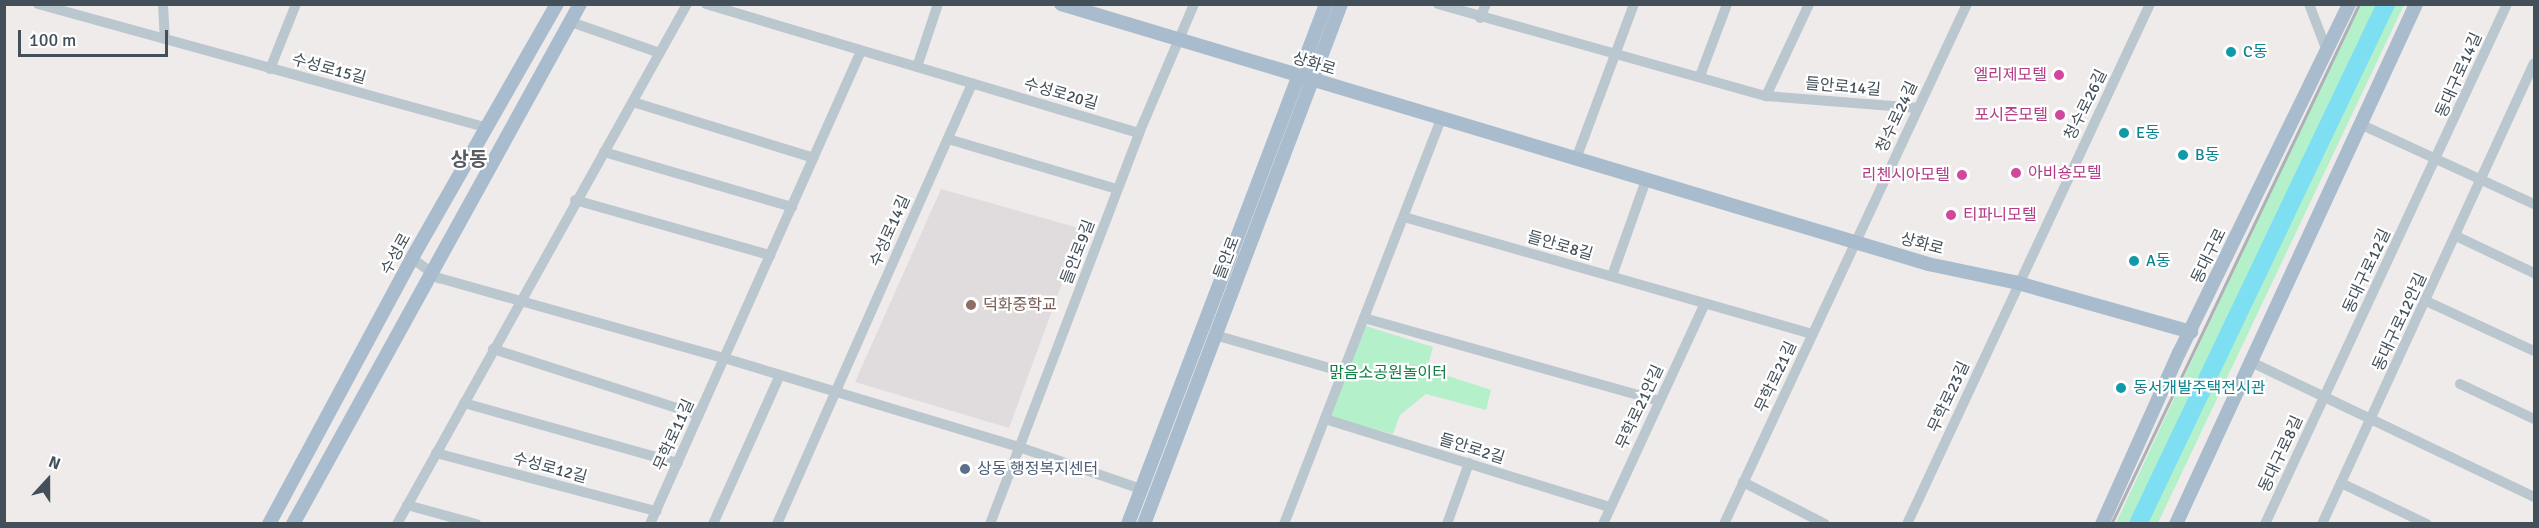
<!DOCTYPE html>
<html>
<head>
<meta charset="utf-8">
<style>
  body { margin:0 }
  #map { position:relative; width:2539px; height:528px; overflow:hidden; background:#efebeb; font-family:Signika,"Noto Sans KR",sans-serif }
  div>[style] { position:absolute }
  .education>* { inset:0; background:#e0dcdd }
  .green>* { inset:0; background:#b4f1ca }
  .river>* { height:18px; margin:-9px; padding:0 9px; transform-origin:9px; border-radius:9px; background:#7edef2 }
  .minor>* { height:10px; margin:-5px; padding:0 5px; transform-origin:5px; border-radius:5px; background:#bbc7cf }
  .major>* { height:14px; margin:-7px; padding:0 7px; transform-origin:7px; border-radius:7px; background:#a8bccd }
  .rail>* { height:3px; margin:-1.5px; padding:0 1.5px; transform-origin:1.5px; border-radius:1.5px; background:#adb1b7 }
  .dots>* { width:16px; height:16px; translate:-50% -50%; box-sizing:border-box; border:3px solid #fff; border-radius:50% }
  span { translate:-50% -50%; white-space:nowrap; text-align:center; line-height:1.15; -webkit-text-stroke:4.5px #fff; paint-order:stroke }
  .culture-label { font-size:16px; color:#0d838f }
  .left { translate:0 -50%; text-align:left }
  .street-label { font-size:16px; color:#43505a }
  .hotel-label { font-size:16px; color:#b23c85 }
  .right { translate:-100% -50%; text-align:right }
  .education-label { font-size:16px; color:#785e54 }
  .park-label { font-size:16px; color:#0f7f43 }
  .service-label { font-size:16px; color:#4e5e75 }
  .quarter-label { font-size:20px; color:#585c61; font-weight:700 }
  .frame { position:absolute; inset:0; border:6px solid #43505a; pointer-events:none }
  .north { position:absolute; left:18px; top:450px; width:60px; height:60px; -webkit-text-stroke:4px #fff; paint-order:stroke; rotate:21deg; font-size:16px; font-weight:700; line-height:24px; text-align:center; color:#43505a }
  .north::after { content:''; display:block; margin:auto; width:21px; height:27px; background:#43505a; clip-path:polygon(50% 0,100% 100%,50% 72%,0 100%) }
  .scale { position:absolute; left:18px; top:30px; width:150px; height:27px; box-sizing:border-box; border:3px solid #43505a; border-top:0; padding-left:8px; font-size:18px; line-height:21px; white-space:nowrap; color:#43505a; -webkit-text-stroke:4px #fff; paint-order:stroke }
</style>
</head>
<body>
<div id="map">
  <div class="education">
    <div style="clip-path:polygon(941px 189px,1082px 229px,1009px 428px,855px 382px)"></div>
  </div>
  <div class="green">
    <div style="clip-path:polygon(2358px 5px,2404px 5px,2158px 523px,2116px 523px)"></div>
    <div style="clip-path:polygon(1366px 326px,1433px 347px,1427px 369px,1491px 390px,1486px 410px,1426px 394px,1400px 415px,1393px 434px,1330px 417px)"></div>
  </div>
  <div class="river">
    <div style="left:2138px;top:524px;width:576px;rotate:-64.5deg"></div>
  </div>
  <div class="minor">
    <div style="left:38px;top:4px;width:465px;rotate:15.4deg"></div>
    <div style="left:163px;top:4px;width:35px;rotate:87deg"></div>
    <div style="left:706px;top:4px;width:452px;rotate:16.6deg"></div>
    <div style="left:1438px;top:4px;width:341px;rotate:15.7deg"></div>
    <div style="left:1766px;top:96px;width:152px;rotate:4.5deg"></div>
    <div style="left:2309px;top:4px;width:50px;rotate:69deg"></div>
    <div style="left:1480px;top:18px;width:15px;rotate:-67deg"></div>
    <div style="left:571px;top:22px;width:94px;rotate:19.2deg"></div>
    <div style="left:917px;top:67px;width:66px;rotate:-71.6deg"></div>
    <div style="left:270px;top:69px;width:70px;rotate:-68.2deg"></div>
    <div style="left:1700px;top:76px;width:77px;rotate:-69.4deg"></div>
    <div style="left:1766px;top:96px;width:102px;rotate:-64.9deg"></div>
    <div style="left:633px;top:102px;width:189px;rotate:17.2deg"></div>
    <div style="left:2360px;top:124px;width:192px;rotate:24.7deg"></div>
    <div style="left:948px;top:139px;width:176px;rotate:16.5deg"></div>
    <div style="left:604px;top:152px;width:196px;rotate:16.3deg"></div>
    <div style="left:1576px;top:159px;width:165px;rotate:-69.5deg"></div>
    <div style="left:575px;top:200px;width:203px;rotate:15.8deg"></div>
    <div style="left:1404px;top:217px;width:425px;rotate:16deg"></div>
    <div style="left:2456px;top:236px;width:86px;rotate:25.4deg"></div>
    <div style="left:412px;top:258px;width:34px;rotate:37deg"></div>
    <div style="left:439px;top:278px;width:296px;rotate:15.7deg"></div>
    <div style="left:724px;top:358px;width:308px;rotate:16.8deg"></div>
    <div style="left:1019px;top:447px;width:129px;rotate:19deg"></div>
    <div style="left:1612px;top:276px;width:102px;rotate:-70.5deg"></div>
    <div style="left:2426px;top:301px;width:119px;rotate:24.8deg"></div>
    <div style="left:1364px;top:318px;width:306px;rotate:15.7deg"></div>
    <div style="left:1215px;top:335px;width:133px;rotate:16.1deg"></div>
    <div style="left:493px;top:349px;width:216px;rotate:17.8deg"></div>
    <div style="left:2249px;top:361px;width:316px;rotate:25.5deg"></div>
    <div style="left:2460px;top:384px;width:82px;rotate:25.3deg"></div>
    <div style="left:464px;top:403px;width:222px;rotate:15.7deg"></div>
    <div style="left:1325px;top:419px;width:298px;rotate:17.2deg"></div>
    <div style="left:436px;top:453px;width:228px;rotate:14.8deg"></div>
    <div style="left:1743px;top:482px;width:92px;rotate:27.1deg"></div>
    <div style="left:2341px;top:483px;width:95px;rotate:25.5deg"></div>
    <div style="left:407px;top:505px;width:72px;rotate:15.4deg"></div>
    <div style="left:397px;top:524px;width:595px;rotate:-60.85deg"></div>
    <div style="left:650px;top:524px;width:518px;rotate:-65.96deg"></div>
    <div style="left:713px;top:524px;width:163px;rotate:-65.8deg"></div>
    <div style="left:777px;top:524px;width:482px;rotate:-66.1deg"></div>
    <div style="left:990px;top:524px;width:418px;rotate:-69.1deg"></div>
    <div style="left:1139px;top:133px;width:140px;rotate:-66.9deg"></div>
    <div style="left:1284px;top:524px;width:434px;rotate:-68.8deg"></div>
    <div style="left:1447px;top:524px;width:65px;rotate:-70.2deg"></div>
    <div style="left:1603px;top:524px;width:243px;rotate:-65.2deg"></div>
    <div style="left:1724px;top:524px;width:574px;rotate:-64.95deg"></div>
    <div style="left:1907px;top:524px;width:574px;rotate:-64.95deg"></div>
    <div style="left:2265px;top:524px;width:574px;rotate:-65.04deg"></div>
    <div style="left:2322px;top:524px;width:507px;rotate:-65.3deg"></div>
  </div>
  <div class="major">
    <div style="left:1061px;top:4px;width:905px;rotate:16.69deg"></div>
    <div style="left:1928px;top:264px;width:92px;rotate:11.9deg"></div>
    <div style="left:2018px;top:283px;width:180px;rotate:15.8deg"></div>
    <div style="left:269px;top:524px;width:302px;rotate:-61.7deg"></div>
    <div style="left:412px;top:258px;width:292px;rotate:-60.3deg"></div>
    <div style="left:293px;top:524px;width:594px;rotate:-61.1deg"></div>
    <div style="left:1128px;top:524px;width:556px;rotate:-69.15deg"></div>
    <div style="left:1144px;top:524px;width:556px;rotate:-69.25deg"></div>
    <div style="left:2102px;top:524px;width:188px;rotate:-65.8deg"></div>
    <div style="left:2179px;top:353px;width:388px;rotate:-64deg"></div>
    <div style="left:2176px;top:524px;width:573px;rotate:-65.22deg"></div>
  </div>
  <div class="rail">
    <div style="left:2111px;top:524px;width:576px;rotate:-64.5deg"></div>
  </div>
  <div class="dots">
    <div style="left:2231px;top:52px;background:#0f9aa8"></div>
    <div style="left:2059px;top:75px;background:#d1479c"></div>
    <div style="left:2060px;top:115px;background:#d1479c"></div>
    <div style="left:2124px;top:133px;background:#0f9aa8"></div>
    <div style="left:2183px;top:155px;background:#0f9aa8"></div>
    <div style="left:2016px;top:173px;background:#d1479c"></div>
    <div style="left:1962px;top:175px;background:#d1479c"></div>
    <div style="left:1951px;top:215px;background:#d1479c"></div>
    <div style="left:2134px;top:261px;background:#0f9aa8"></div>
    <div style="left:971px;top:305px;background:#8d6e63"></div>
    <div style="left:2121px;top:388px;background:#0f9aa8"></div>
    <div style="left:965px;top:469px;background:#5c6f8a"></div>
  </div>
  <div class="culture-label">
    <span class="left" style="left:2243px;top:52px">C동</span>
    <span class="left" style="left:2136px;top:133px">E동</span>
    <span class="left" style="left:2195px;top:155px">B동</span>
    <span class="left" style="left:2146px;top:261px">A동</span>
    <span class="left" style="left:2133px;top:388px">동서개발주택전시관</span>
  </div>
  <div class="street-label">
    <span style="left:1314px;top:64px;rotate:17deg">상화로</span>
    <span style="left:329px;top:69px;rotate:15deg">수성로15길</span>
    <span style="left:2459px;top:75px;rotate:-66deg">동대구로14길</span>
    <span style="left:1843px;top:87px;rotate:5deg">들안로14길</span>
    <span style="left:1061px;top:94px;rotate:16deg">수성로20길</span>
    <span style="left:2086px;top:105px;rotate:-64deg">청수로26길</span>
    <span style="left:1897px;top:117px;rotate:-65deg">청수로24길</span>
    <span style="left:890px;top:231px;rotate:-66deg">수성로14길</span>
    <span style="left:1922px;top:244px;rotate:15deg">상화로</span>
    <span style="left:1560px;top:246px;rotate:16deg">들안로8길</span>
    <span style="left:1078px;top:252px;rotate:-69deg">들안로9길</span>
    <span style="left:396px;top:254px;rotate:-61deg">수성로</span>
    <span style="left:2209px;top:256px;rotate:-64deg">동대구로</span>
    <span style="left:1227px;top:258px;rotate:-69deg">들안로</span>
    <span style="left:2367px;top:271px;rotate:-65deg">동대구로12길</span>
    <span style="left:2400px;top:322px;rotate:-65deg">동대구로12안길</span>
    <span style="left:1776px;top:377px;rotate:-65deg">무학로21길</span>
    <span style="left:1949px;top:397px;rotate:-65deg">무학로23길</span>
    <span style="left:1640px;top:407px;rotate:-65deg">무학로21안길</span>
    <span style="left:674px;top:435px;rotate:-66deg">무학로11길</span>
    <span style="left:1472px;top:449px;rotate:17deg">들안로2길</span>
    <span style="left:2281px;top:454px;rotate:-65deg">동대구로8길</span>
    <span style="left:550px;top:468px;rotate:15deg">수성로12길</span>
  </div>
  <div class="hotel-label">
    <span class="right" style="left:2047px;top:75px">엘리제모텔</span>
    <span class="right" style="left:2048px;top:115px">포시즌모텔</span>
    <span class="left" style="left:2028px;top:173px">아비숑모텔</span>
    <span class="right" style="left:1950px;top:175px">리첸시아모텔</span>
    <span class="left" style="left:1963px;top:215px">티파니모텔</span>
  </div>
  <div class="education-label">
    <span class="left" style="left:983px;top:305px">덕화중학교</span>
  </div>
  <div class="park-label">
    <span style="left:1388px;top:373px">맑음소공원놀이터</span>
  </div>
  <div class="service-label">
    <span class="left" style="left:977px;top:469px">상동 행정복지센터</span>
  </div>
  <div class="quarter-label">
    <span style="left:469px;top:159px">상동</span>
  </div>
  <div class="frame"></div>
  <div class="north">N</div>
  <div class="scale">100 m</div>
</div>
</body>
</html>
